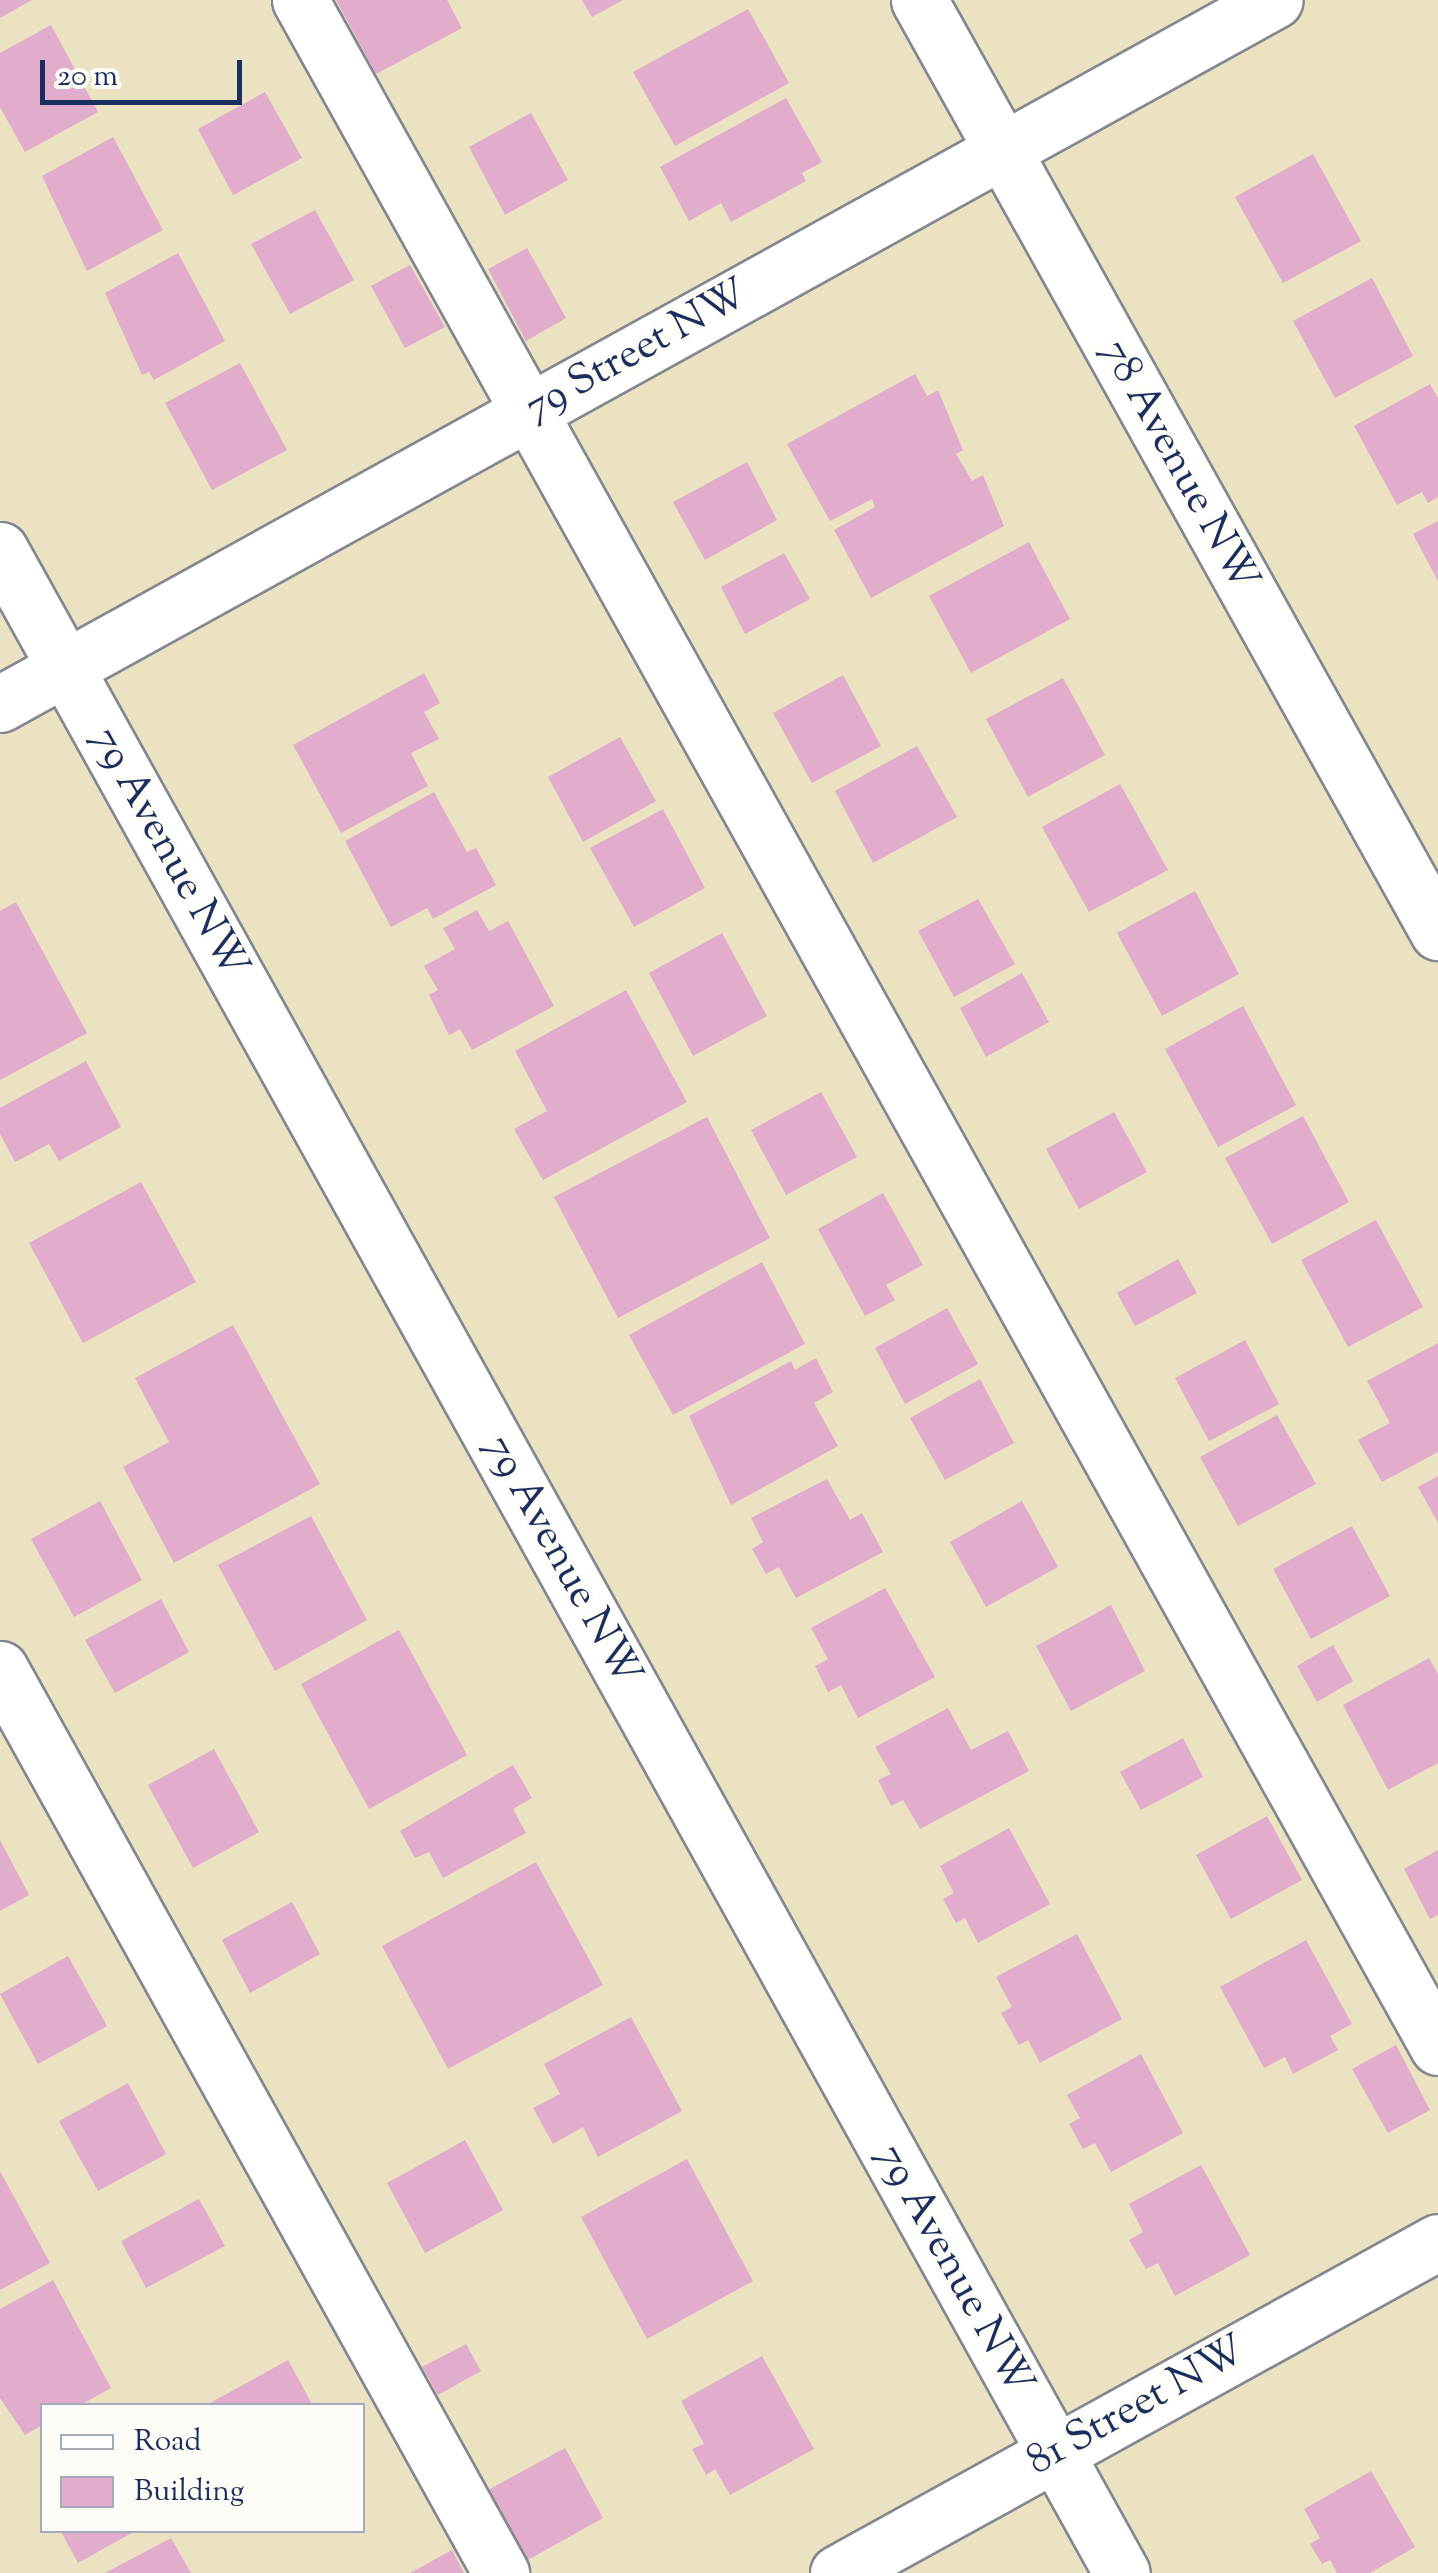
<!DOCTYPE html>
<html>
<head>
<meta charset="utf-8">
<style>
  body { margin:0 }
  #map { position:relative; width:1438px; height:2573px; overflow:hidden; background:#ebe2c1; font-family:"Sorts Mill Goudy",serif }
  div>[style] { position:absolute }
  .building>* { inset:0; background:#e2accc }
  .roads { filter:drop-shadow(2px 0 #838890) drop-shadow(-2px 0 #838890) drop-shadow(0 2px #838890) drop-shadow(0 -2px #838890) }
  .minor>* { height:55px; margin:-27.5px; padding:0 27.5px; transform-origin:27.5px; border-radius:27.5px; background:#fff }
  span { translate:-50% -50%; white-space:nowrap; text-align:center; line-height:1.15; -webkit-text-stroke:8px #fdfcf7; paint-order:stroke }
  .street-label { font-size:42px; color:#1b2f5e }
  .legend { position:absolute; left:40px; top:2403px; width:325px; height:130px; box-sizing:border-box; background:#fdfcf7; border:2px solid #a3aaba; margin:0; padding:12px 18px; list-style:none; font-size:30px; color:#1b2f5e }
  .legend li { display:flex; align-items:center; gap:20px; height:50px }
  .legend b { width:50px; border:2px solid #a3aaba }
  .scale { position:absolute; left:40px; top:60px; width:202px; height:45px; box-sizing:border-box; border:5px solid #1b2f5e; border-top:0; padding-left:12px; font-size:30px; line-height:35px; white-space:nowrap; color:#1b2f5e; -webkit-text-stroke:8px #fdfcf7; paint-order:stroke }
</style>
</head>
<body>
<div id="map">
  <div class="building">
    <div style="clip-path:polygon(0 0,32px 0,0 18px)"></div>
    <div style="clip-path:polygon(336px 0,447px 0,462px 28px,376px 74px)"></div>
    <div style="clip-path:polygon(582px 0,623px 0,592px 17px)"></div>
    <div style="clip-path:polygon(748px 9px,789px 83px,675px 146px,633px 72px)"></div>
    <div style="clip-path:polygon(51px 25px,98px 112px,25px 152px,0 107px,0 53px)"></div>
    <div style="clip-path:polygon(265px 92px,302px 158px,233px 195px,198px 129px)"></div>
    <div style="clip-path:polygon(786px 98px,822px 162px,802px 173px,806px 181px,731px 222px,721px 203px,689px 221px,660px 167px)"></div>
    <div style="clip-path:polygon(531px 113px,568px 180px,505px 215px,469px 147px)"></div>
    <div style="clip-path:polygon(113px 137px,163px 230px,87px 271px,42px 176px)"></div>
    <div style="clip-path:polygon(1313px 154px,1361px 241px,1283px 283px,1235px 197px)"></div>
    <div style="clip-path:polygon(315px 210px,354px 280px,290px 314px,251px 244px)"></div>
    <div style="clip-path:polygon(527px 248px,566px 318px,526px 341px,488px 269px)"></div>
    <div style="clip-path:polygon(178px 253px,225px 341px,154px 380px,149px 372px,142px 375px,105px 293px)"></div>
    <div style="clip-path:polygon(410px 265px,445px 327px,405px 348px,371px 286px)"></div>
    <div style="clip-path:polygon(1372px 278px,1413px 356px,1335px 398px,1293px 321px)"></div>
    <div style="clip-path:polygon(240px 363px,287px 450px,212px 490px,165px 403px)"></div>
    <div style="clip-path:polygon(915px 374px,927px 396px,938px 390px,963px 450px,956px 454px,972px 481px,983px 475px,1004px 526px,871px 598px,834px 530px,875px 507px,872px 499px,830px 521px,787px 444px)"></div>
    <div style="clip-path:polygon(1430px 384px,1438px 398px,1438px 497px,1428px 503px,1422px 492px,1397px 505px,1354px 426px)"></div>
    <div style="clip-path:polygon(747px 462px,777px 520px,705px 560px,673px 502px)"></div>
    <div style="clip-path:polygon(1438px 521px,1438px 581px,1413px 534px)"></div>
    <div style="clip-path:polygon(1029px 542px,1070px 619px,971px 673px,929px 596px)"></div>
    <div style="clip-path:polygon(784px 553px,810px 599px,745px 634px,721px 587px)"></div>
    <div style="clip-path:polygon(424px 673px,440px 703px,424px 712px,439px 739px,411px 753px,428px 786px,341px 833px,293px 745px)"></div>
    <div style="clip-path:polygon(843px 675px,881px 746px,812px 783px,773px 713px)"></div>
    <div style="clip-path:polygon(1063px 678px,1105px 755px,1028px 797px,986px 719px)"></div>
    <div style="clip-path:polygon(620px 737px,656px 801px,583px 842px,548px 777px)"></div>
    <div style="clip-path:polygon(917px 746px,957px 817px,873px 863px,835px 791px)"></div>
    <div style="clip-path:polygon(1120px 784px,1168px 870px,1089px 912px,1042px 827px)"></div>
    <div style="clip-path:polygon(434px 792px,467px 852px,476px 848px,496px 885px,433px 919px,427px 908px,391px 927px,345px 841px)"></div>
    <div style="clip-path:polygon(663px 809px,705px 888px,634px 927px,590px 848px)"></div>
    <div style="clip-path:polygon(1195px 891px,1239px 974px,1162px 1016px,1117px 933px)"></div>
    <div style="clip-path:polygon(978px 899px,1015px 964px,954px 997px,918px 931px)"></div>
    <div style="clip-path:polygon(16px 902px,87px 1033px,0 1080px,0 911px)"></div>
    <div style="clip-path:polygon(477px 910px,489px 931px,508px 921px,554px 1006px,472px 1050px,460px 1029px,449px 1035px,429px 995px,438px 990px,424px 966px,455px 949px,443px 928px)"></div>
    <div style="clip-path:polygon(722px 933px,767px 1016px,693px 1056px,649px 973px)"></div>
    <div style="clip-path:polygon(1022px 973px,1049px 1022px,986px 1057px,960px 1008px)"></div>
    <div style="clip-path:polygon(626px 990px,687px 1102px,543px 1180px,514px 1129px,547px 1111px,515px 1051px)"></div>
    <div style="clip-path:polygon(1243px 1006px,1296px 1105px,1218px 1147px,1165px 1049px)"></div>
    <div style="clip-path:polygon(86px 1061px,121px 1127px,59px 1161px,49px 1144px,15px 1162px,0 1134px,0 1108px)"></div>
    <div style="clip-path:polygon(821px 1092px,857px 1157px,786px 1195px,751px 1130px)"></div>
    <div style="clip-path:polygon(1114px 1112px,1147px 1172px,1079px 1209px,1046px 1149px)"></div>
    <div style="clip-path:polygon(1303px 1116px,1349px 1202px,1272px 1244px,1225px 1158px)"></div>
    <div style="clip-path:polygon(707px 1117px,770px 1238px,618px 1318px,554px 1197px)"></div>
    <div style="clip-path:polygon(141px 1182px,196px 1282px,83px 1343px,29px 1243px)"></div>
    <div style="clip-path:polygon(883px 1193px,923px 1265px,886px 1285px,895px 1300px,865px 1316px,818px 1229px)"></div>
    <div style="clip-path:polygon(1376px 1220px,1423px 1307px,1348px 1347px,1301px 1260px)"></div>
    <div style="clip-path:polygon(1178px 1259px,1197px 1293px,1135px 1326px,1117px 1293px)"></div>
    <div style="clip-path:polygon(762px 1262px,805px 1344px,673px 1415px,629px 1335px)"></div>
    <div style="clip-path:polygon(947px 1308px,978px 1364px,905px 1404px,875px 1348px)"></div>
    <div style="clip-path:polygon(233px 1325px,320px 1484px,174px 1563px,123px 1467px,169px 1442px,135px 1378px)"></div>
    <div style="clip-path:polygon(1245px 1340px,1279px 1404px,1209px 1441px,1175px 1378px)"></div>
    <div style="clip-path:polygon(1438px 1343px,1438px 1452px,1382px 1482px,1358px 1440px,1390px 1423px,1367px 1381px)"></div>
    <div style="clip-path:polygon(816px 1358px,833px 1392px,814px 1403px,838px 1446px,731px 1505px,689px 1416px,791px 1361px,795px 1370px)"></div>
    <div style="clip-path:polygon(980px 1379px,1014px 1443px,945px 1480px,910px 1418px)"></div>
    <div style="clip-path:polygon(1277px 1415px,1316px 1484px,1238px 1526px,1200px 1457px)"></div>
    <div style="clip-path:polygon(1438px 1476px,1438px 1523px,1418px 1487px)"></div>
    <div style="clip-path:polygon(827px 1479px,850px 1520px,862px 1513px,883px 1552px,796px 1598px,779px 1567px,766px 1574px,752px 1549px,763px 1542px,751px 1518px)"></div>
    <div style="clip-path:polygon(100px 1501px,142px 1580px,74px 1617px,31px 1539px)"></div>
    <div style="clip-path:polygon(1022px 1501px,1058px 1567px,986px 1607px,950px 1542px)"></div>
    <div style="clip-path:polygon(311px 1516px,367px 1620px,275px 1671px,218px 1565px)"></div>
    <div style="clip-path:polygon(1352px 1526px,1390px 1596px,1311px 1639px,1273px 1569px)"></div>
    <div style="clip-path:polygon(885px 1588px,935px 1677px,858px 1718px,841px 1685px,828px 1692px,815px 1666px,828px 1659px,811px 1628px)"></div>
    <div style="clip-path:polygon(161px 1599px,189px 1652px,115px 1693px,85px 1640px)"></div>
    <div style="clip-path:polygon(1111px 1605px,1145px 1671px,1071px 1711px,1036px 1646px)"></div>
    <div style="clip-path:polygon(399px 1630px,467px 1755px,369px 1809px,301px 1684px)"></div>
    <div style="clip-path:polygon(1333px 1645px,1353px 1681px,1317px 1702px,1297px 1666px)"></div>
    <div style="clip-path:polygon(1429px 1658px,1438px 1674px,1438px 1763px,1388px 1790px,1343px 1705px)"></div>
    <div style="clip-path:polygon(948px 1708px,971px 1750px,1008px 1731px,1029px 1771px,920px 1829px,903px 1800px,891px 1806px,878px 1780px,891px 1774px,875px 1747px)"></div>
    <div style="clip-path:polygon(1183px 1738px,1203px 1777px,1141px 1810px,1120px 1772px)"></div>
    <div style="clip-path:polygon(214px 1749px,259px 1832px,193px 1868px,148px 1785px)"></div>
    <div style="clip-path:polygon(513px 1765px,532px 1798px,513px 1809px,526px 1833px,443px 1878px,429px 1852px,415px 1858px,400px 1831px)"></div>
    <div style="clip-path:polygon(1267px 1816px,1302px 1880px,1231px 1919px,1196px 1855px)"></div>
    <div style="clip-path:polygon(1009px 1828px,1050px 1904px,978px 1943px,965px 1918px,956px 1923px,943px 1899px,954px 1893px,940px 1866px)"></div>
    <div style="clip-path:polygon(0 1840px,29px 1895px,0 1911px)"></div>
    <div style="clip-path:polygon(1438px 1850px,1438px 1915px,1430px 1919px,1404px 1869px)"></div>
    <div style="clip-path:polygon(536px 1862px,603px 1985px,448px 2069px,382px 1946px)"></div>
    <div style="clip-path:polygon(292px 1902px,320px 1954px,250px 1993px,222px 1940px)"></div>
    <div style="clip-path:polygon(1077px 1934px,1122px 2019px,1040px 2063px,1028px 2040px,1019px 2045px,1001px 2013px,1012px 2007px,996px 1977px)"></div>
    <div style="clip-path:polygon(1306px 1940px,1352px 2024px,1330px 2036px,1338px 2050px,1293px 2074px,1285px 2057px,1264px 2068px,1220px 1987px)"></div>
    <div style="clip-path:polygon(68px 1956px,107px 2026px,38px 2064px,0 1994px)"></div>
    <div style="clip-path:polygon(631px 2017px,682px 2111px,598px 2157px,583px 2127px,553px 2144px,533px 2108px,560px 2094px,544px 2064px)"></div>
    <div style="clip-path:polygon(1396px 2045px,1430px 2110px,1388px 2133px,1352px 2069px)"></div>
    <div style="clip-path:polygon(1141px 2054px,1183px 2133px,1111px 2172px,1095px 2143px,1083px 2149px,1069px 2124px,1080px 2118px,1067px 2095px)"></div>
    <div style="clip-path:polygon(128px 2083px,166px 2154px,98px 2191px,59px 2121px)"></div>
    <div style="clip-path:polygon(465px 2140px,503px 2210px,425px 2253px,387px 2183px)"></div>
    <div style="clip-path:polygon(687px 2159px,753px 2281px,647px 2339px,581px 2217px)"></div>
    <div style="clip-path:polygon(1201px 2165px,1250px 2255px,1175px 2296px,1158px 2263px,1146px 2269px,1129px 2240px,1143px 2232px,1129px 2204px)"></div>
    <div style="clip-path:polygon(0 2171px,50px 2263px,0 2290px)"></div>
    <div style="clip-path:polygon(199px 2199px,225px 2246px,146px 2288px,121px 2241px)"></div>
    <div style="clip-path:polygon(53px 2280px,111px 2388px,79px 2406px,42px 2406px,42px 2425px,25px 2435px,0 2398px,0 2309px)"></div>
    <div style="clip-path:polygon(466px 2344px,481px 2371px,438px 2395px,422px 2367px)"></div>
    <div style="clip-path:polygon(762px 2356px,814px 2449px,730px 2495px,715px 2469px,706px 2475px,692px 2449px,704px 2444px,681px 2401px)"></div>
    <div style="clip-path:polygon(288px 2360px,313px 2406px,211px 2406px,210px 2403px)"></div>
    <div style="clip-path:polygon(565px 2448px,603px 2518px,524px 2562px,486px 2491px)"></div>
    <div style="clip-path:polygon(1371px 2471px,1415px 2547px,1370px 2573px,1337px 2573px,1330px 2560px,1322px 2564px,1310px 2544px,1320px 2538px,1304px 2509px)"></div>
    <div style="clip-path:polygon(60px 2530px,137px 2530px,78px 2563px)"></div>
    <div style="clip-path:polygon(171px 2538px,191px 2573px,105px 2573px)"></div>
    <div style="clip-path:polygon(452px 2550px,464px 2573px,410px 2573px)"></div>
  </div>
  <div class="roads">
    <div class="minor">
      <div style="left:300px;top:0;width:2342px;rotate:60.93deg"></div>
      <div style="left:919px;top:0;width:1067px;rotate:60.89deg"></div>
      <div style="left:0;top:550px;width:2313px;rotate:60.99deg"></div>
      <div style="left:0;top:704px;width:1456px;rotate:-28.91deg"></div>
      <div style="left:0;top:1669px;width:1034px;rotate:61deg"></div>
      <div style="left:838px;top:2573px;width:685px;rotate:-28.88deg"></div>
    </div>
  </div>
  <div class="street-label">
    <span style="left:637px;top:352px;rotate:-29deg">79 Street NW</span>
    <span style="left:1178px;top:466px;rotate:61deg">78 Avenue NW</span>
    <span style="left:168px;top:853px;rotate:61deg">79 Avenue NW</span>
    <span style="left:561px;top:1561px;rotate:61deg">79 Avenue NW</span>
    <span style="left:953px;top:2270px;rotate:61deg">79 Avenue NW</span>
    <span style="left:1137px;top:2407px;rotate:-29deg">81 Street NW</span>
  </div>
  <ul class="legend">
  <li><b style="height:12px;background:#fff"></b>Road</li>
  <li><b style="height:28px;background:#e2accc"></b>Building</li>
  </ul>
  <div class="scale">20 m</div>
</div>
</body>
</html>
